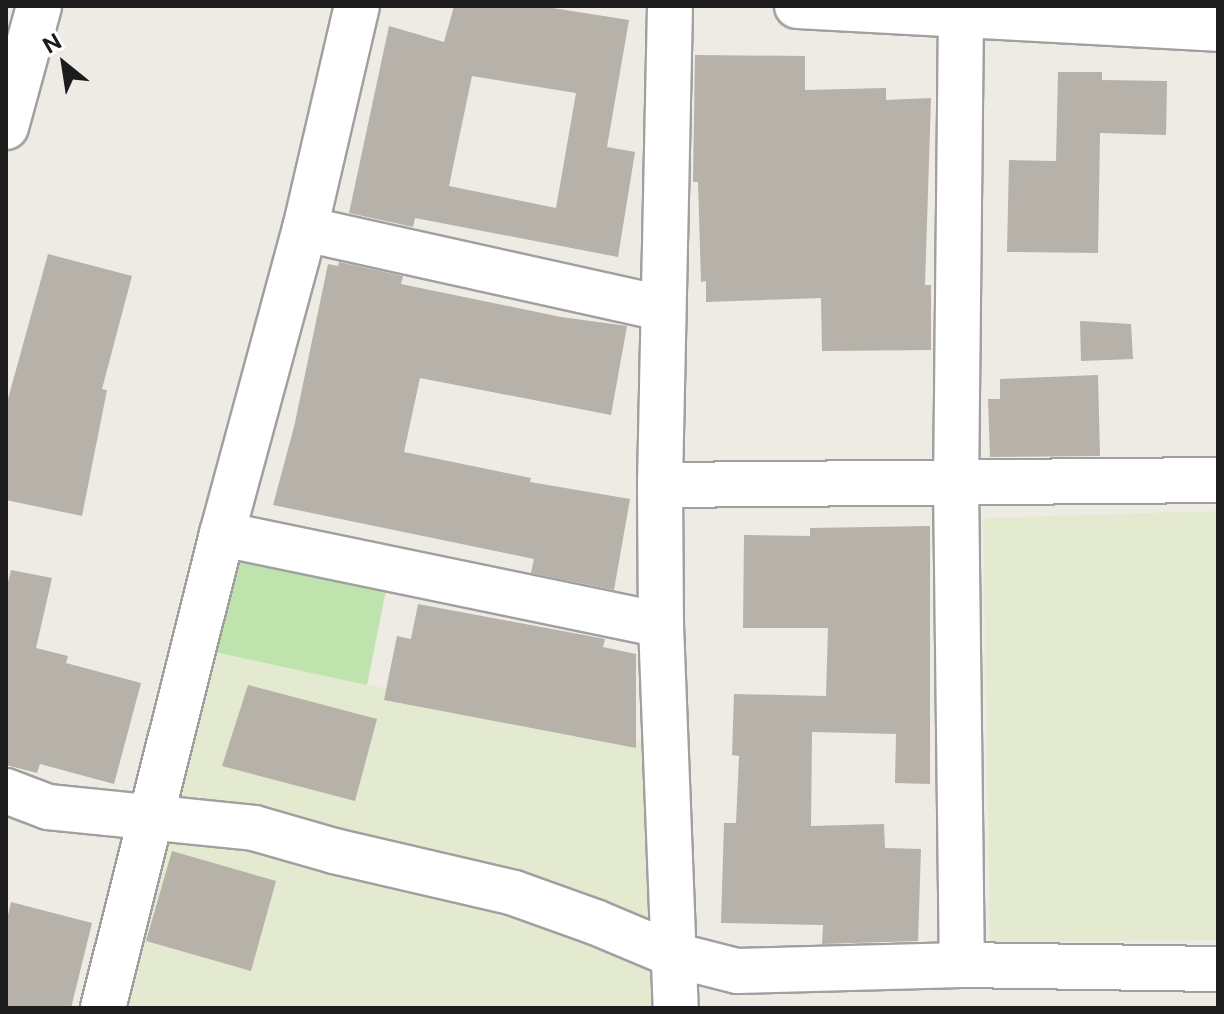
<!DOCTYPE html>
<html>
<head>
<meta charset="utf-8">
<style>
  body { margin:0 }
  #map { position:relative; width:1224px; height:1014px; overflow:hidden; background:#edebe3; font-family:"Public Sans",sans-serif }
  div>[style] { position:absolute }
  .farmland>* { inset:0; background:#e4eacf }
  .grass>* { inset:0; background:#bee3ac }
  .building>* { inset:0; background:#b6b1a9 }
  .roads { filter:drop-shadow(2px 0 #a0a0a0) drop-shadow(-2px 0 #a0a0a0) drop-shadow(0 2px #a0a0a0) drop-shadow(0 -2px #a0a0a0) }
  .minor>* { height:44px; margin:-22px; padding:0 22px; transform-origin:22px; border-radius:22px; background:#fff }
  span { translate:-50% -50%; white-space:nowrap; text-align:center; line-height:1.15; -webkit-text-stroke:6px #fff; paint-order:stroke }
  .frame { position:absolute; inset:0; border:8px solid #1c1c1c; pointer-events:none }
  .north { position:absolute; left:24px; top:24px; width:80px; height:80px; -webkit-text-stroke:6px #fff; paint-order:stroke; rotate:330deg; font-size:22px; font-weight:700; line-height:32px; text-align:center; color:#1c1c1c }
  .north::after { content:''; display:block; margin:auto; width:28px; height:36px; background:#1c1c1c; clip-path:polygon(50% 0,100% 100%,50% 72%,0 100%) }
</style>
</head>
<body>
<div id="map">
  <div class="farmland">
    <div style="clip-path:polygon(1218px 511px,1218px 940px,990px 942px,983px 518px)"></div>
    <div style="clip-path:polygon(210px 651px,643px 743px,658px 1008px,112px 1008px)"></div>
  </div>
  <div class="grass">
    <div style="clip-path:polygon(243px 537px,391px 565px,367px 685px,210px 651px)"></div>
  </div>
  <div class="building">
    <div style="clip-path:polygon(evenodd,454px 6px,540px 6px,629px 20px,607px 147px,635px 152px,618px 257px,415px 218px,413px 227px,349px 213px,389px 26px,444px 42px,454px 6px,472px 76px,576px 93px,556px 208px,449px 186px,472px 76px)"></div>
    <div style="clip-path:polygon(695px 55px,805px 56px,805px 90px,886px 88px,886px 100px,931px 98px,925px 285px,931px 285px,931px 350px,822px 351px,821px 298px,706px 302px,706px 281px,701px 282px,698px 182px,693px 182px)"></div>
    <div style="clip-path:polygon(1058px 72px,1102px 72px,1102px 80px,1167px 81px,1166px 135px,1100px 133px,1098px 253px,1007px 252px,1009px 160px,1056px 161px)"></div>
    <div style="clip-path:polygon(48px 254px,132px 276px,102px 389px,107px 390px,82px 516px,6px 500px,6px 406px)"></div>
    <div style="clip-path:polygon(339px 262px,403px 276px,401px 284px,561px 317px,627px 326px,611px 415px,420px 378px,404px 452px,531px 478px,530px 482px,630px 499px,614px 590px,531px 573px,534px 559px,273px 505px,294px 427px,328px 264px,338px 266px)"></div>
    <div style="clip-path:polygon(1080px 321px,1131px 324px,1133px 359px,1081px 361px)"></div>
    <div style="clip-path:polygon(1098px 375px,1100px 456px,990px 457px,988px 399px,1000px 399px,1000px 379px)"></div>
    <div style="clip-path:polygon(930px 526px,930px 784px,895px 783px,896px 734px,812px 732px,811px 826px,884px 824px,885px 848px,921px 849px,918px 941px,822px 944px,823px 925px,721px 923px,724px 823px,736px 823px,739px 756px,732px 755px,734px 694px,826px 696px,828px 628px,743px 628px,744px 535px,810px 536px,810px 528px)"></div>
    <div style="clip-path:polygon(11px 570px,52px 578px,36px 648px,68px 656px,66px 663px,141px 683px,114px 784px,40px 764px,37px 773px,6px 765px,6px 590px)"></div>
    <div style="clip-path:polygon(418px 604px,605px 639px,603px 647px,636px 654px,636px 748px,384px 700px,397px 636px,411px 639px)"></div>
    <div style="clip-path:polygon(248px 685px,377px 719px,355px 801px,222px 766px)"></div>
    <div style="clip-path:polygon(172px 851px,276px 881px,251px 971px,146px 941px)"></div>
    <div style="clip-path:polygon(11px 902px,92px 923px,71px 1008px,6px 1008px,6px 924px)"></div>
  </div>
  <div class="roads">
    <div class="minor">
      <div style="left:670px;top:6px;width:479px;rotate:91.2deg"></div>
      <div style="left:660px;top:485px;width:140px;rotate:89.6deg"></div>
      <div style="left:661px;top:625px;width:383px;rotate:87.8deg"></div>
      <div style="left:797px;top:6px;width:422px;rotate:3.1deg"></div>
      <div style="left:961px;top:13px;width:470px;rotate:90.6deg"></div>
      <div style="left:956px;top:483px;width:482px;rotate:89.3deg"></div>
      <div style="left:6px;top:127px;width:125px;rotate:-74.7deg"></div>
      <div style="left:305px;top:229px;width:366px;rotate:12.5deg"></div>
      <div style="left:660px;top:485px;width:558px;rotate:-0.51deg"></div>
      <div style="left:222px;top:534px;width:448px;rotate:11.7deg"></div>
      <div style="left:6px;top:791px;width:45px;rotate:20.9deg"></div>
      <div style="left:48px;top:807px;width:207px;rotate:5.8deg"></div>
      <div style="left:254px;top:828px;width:83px;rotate:16deg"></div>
      <div style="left:334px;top:851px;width:185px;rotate:13.1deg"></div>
      <div style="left:514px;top:893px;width:86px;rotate:19.7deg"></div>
      <div style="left:595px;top:922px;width:86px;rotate:22.7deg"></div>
      <div style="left:674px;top:955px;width:65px;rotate:14.3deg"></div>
      <div style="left:737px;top:971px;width:225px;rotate:-1.5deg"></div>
      <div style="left:962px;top:965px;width:256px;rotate:0.9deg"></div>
      <div style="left:103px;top:1008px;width:489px;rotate:-75.9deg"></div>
      <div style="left:222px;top:534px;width:316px;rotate:-74.8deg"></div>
      <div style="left:305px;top:229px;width:229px;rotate:-76.9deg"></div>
    </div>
  </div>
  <div class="frame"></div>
  <div class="north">N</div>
</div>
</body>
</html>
